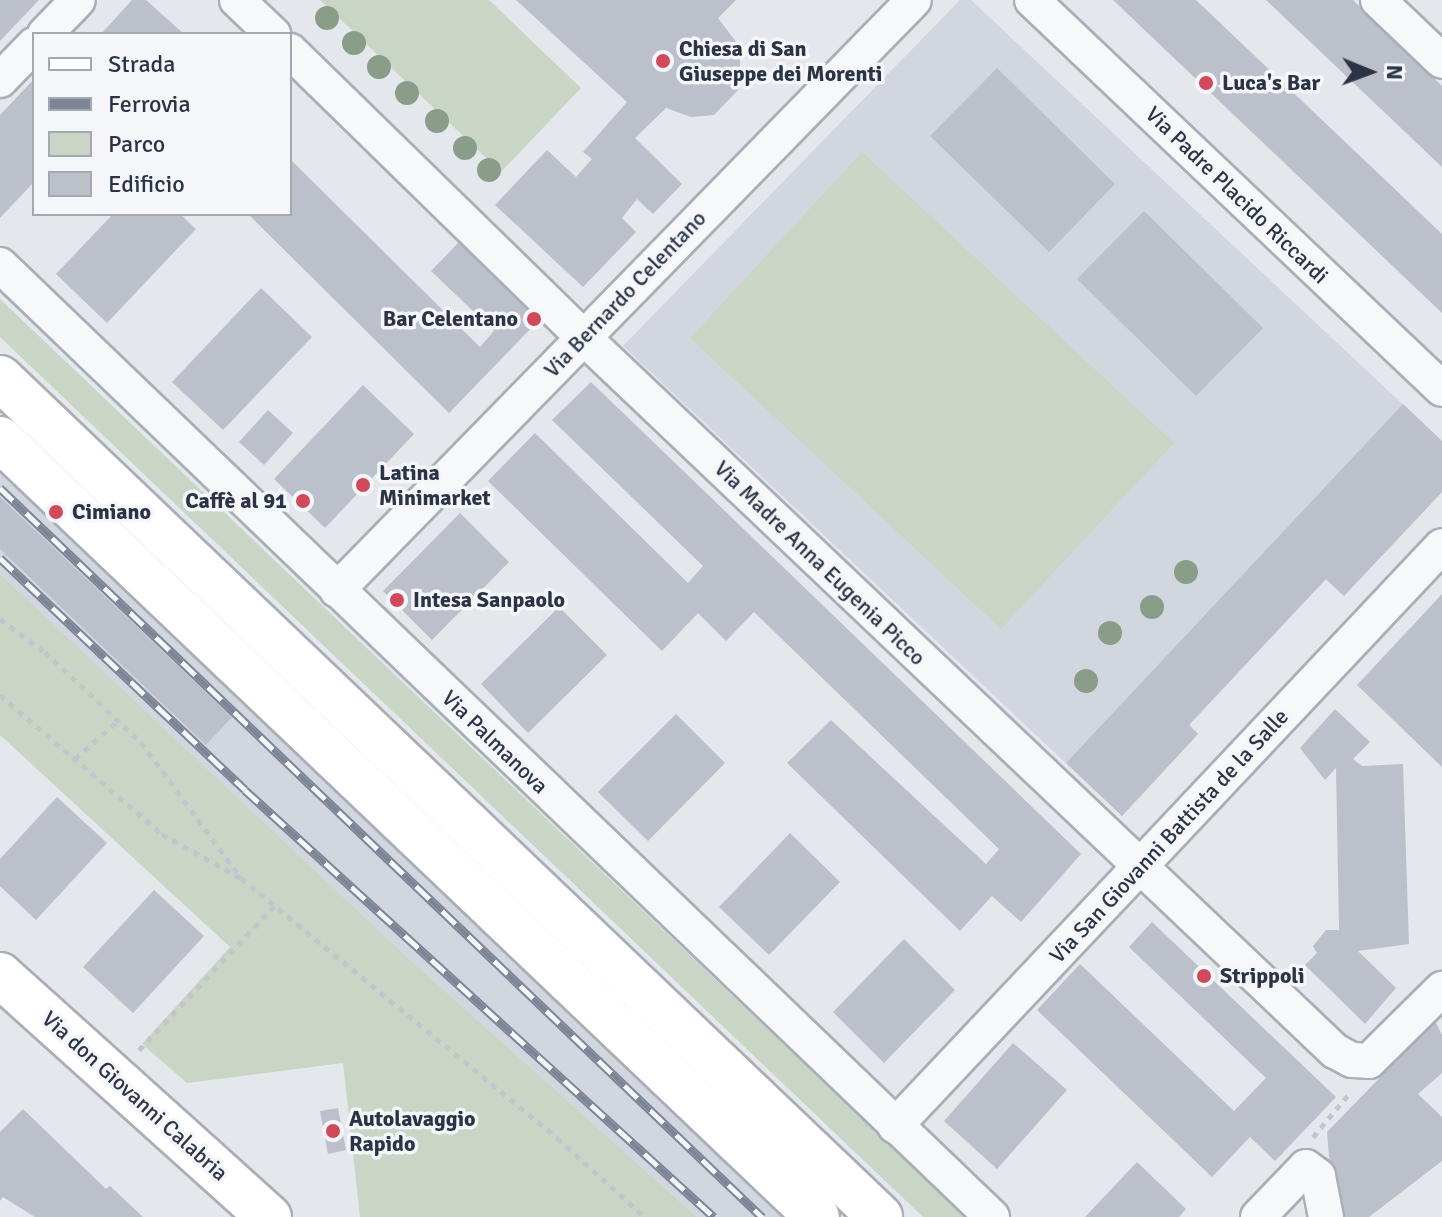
<!DOCTYPE html>
<html>
<head>
<meta charset="utf-8">
<style>
  body { margin:0 }
  #map { position:relative; width:1442px; height:1217px; overflow:hidden; background:#e4e7ec; font-family:Signika,sans-serif }
  div>[style] { position:absolute }
  .built>* { inset:0; background:#d2d6de }
  .green>* { inset:0; background:#c9d6c5 }
  .building>* { inset:0; background:#bbc0ca }
  .path>* { height:5px; margin-top:-2.5px; transform-origin:0; background:repeating-linear-gradient(90deg,#c2c5cb 0 6px,transparent 0 12px) }
  .roads { filter:drop-shadow(2px 0 #a9aeb7) drop-shadow(-2px 0 #a9aeb7) drop-shadow(0 2px #a9aeb7) drop-shadow(0 -2px #a9aeb7) }
  .street>* { height:34px; margin:-17px; padding:0 17px; transform-origin:17px; border-radius:17px; background:#f7f8fa }
  .secondary>* { height:44px; margin:-22px; padding:0 22px; transform-origin:22px; border-radius:22px; background:#fff }
  .highway>* { height:44px; margin:-22px; padding:0 22px; transform-origin:22px; border-radius:22px; background:#fff }
  .rail>* { height:9px; margin-top:-4.5px; transform-origin:0; background:repeating-linear-gradient(90deg,#f4f6f9 0 18px,#7d8696 0 36px); box-sizing:border-box; border-block:2px solid #7d8696 }
  .trees>* { width:24px; height:24px; margin:-12px; border-radius:50%; background:#899d89 }
  .dots>* { width:22px; height:22px; translate:-50% -50%; box-sizing:border-box; border:4px solid #f4f6f9; border-radius:50% }
  span { translate:-50% -50%; white-space:nowrap; text-align:center; line-height:1.15; -webkit-text-stroke:7px #f4f6f9; paint-order:stroke }
  .poi-label { font-size:22px; color:#2b3445; font-weight:700 }
  .left { translate:0 -50%; text-align:left }
  .right { translate:-100% -50%; text-align:right }
  .street-label { font-size:22px; color:#2b3445 }
  .legend { position:absolute; left:32px; top:32px; width:260px; height:184px; box-sizing:border-box; background:#f4f6f9; border:2px solid #a4a8b1; margin:0; padding:10px 14px; list-style:none; font-size:24px; color:#2b3445 }
  .legend li { display:flex; align-items:center; gap:16px; height:40px }
  .legend b { width:40px; border:2px solid #a4a8b1 }
  .north { position:absolute; left:1330px; top:32px; width:80px; height:80px; -webkit-text-stroke:6px #f4f6f9; paint-order:stroke; rotate:91deg; font-size:22px; font-weight:700; line-height:32px; text-align:center; color:#2b3445 }
  .north::after { content:''; display:block; margin:auto; width:28px; height:36px; background:#2b3445; clip-path:polygon(50% 0,100% 100%,50% 72%,0 100%) }
</style>
</head>
<body>
<div id="map">
  <div class="built">
    <div style="clip-path:polygon(960px 0,971px 0,1442px 441px,1442px 492px,1344px 596px,1325px 579px,1189px 724px,1198px 734px,1122px 816px,623px 346px)"></div>
    <div style="clip-path:polygon(0 473px,346px 799px,787px 1217px,697px 1217px,407px 957px,41px 613px,0 574px)"></div>
  </div>
  <div class="green">
    <div style="clip-path:polygon(320px 0,489px 0,581px 88px,501px 172px)"></div>
    <div style="clip-path:polygon(862px 152px,1174px 443px,1001px 629px,690px 338px)"></div>
    <div style="clip-path:polygon(0 299px,965px 1217px,923px 1217px,0 337px)"></div>
    <div style="clip-path:polygon(0 574px,407px 957px,697px 1217px,360px 1217px,343px 1063px,187px 1083px,142px 1044px,230px 947px,0 735px)"></div>
  </div>
  <div class="building">
    <div style="clip-path:polygon(0 0,39px 0,0 41px)"></div>
    <div style="clip-path:polygon(132px 0,146px 0,184px 34px,101px 34px)"></div>
    <div style="clip-path:polygon(516px 0,736px 0,718px 18px,740px 47px,740px 88px,714px 115px,691px 117px,666px 108px,635px 138px,682px 184px,653px 214px,637px 199px,622px 218px,636px 232px,583px 287px,495px 205px,547px 150px,576px 177px,592px 159px,583px 152px,627px 102px)"></div>
    <div style="clip-path:polygon(1113px 0,1196px 0,1442px 234px,1442px 313px)"></div>
    <div style="clip-path:polygon(1266px 0,1353px 0,1442px 86px,1442px 167px)"></div>
    <div style="clip-path:polygon(997px 68px,1115px 184px,1049px 252px,930px 136px)"></div>
    <div style="clip-path:polygon(34px 79px,34px 182px,0 218px,0 115px)"></div>
    <div style="clip-path:polygon(290px 159px,480px 347px,494px 331px,431px 271px,460px 241px,540px 319px,449px 413px,248px 214px,290px 214px)"></div>
    <div style="clip-path:polygon(1144px 211px,1263px 328px,1196px 396px,1077px 279px)"></div>
    <div style="clip-path:polygon(113px 214px,180px 214px,196px 229px,107px 323px,56px 274px)"></div>
    <div style="clip-path:polygon(261px 288px,312px 337px,223px 430px,172px 382px)"></div>
    <div style="clip-path:polygon(591px 382px,1081px 854px,1021px 922px,992px 896px,960px 931px,787px 763px,831px 720px,986px 864px,999px 849px,754px 612px,726px 641px,698px 613px,662px 651px,488px 481px,535px 433px,688px 583px,703px 566px,552px 420px)"></div>
    <div style="clip-path:polygon(363px 385px,414px 434px,325px 528px,274px 479px)"></div>
    <div style="clip-path:polygon(1403px 404px,1442px 441px,1442px 492px,1344px 596px,1326px 579px,1189px 725px,1198px 734px,1122px 816px,1066px 763px)"></div>
    <div style="clip-path:polygon(268px 410px,293px 433px,264px 465px,239px 442px)"></div>
    <div style="clip-path:polygon(0 497px,232px 717px,206px 745px,0 549px)"></div>
    <div style="clip-path:polygon(460px 513px,509px 562px,432px 640px,383px 591px)"></div>
    <div style="clip-path:polygon(1442px 594px,1442px 767px,1357px 685px)"></div>
    <div style="clip-path:polygon(559px 607px,607px 655px,528px 733px,481px 684px)"></div>
    <div style="clip-path:polygon(1335px 709px,1370px 742px,1353px 759px,1362px 766px,1403px 764px,1409px 944px,1358px 951px,1396px 988px,1365px 1024px,1305px 965px,1317px 953px,1313px 946px,1326px 930px,1339px 930px,1336px 768px,1325px 780px,1300px 748px)"></div>
    <div style="clip-path:polygon(676px 714px,725px 763px,648px 841px,598px 792px)"></div>
    <div style="clip-path:polygon(57px 797px,107px 843px,36px 920px,0 886px,0 859px)"></div>
    <div style="clip-path:polygon(790px 833px,840px 882px,769px 955px,719px 907px)"></div>
    <div style="clip-path:polygon(154px 890px,204px 936px,133px 1013px,83px 967px)"></div>
    <div style="clip-path:polygon(1152px 922px,1336px 1097px,1275px 1161px,1250px 1137px,1212px 1177px,1037px 1010px,1080px 964px,1234px 1111px,1266px 1078px,1129px 947px)"></div>
    <div style="clip-path:polygon(904px 939px,955px 990px,884px 1063px,833px 1012px)"></div>
    <div style="clip-path:polygon(1435px 1021px,1442px 1035px,1442px 1073px,1418px 1094px,1442px 1117px,1442px 1161px,1369px 1217px,1334px 1217px,1327px 1132px)"></div>
    <div style="clip-path:polygon(1013px 1043px,1067px 1090px,997px 1169px,944px 1121px)"></div>
    <div style="clip-path:polygon(338px 1108px,346px 1150px,328px 1154px,320px 1111px)"></div>
    <div style="clip-path:polygon(23px 1109px,106px 1189px,110px 1186px,143px 1217px,35px 1217px,3px 1197px,0 1201px,0 1132px)"></div>
    <div style="clip-path:polygon(1137px 1162px,1186px 1209px,1179px 1217px,1085px 1217px)"></div>
  </div>
  <div class="path">
    <div style="left:0;top:619px;width:56px;rotate:36.3deg"></div>
    <div style="left:45px;top:652px;width:132px;rotate:43.2deg"></div>
    <div style="left:141px;top:742px;width:169px;rotate:53.7deg"></div>
    <div style="left:241px;top:878px;width:409px;rotate:39.4deg"></div>
    <div style="left:557px;top:1138px;width:118px;rotate:41.9deg"></div>
    <div style="left:0;top:695px;width:213px;rotate:40.6deg"></div>
    <div style="left:162px;top:834px;width:90px;rotate:29.4deg"></div>
    <div style="left:75px;top:759px;width:57px;rotate:-41.5deg"></div>
    <div style="left:139px;top:1050px;width:197px;rotate:-46.8deg"></div>
    <div style="left:1313px;top:1137px;width:55px;rotate:-50.2deg"></div>
  </div>
  <div class="roads">
    <div class="street">
      <div style="left:237px;top:0;width:50px;rotate:43.4deg"></div>
      <div style="left:1032px;top:0;width:565px;rotate:43.49deg"></div>
      <div style="left:1378px;top:0;width:88px;rotate:43.6deg"></div>
      <div style="left:45px;top:34px;width:47px;rotate:-45.9deg"></div>
      <div style="left:290px;top:51px;width:409px;rotate:44.3deg"></div>
      <div style="left:583px;top:337px;width:1037px;rotate:43.52deg"></div>
      <div style="left:1335px;top:1051px;width:19px;rotate:28deg"></div>
      <div style="left:1352px;top:1060px;width:17px;rotate:3deg"></div>
      <div style="left:1369px;top:1061px;width:103px;rotate:-44.6deg"></div>
      <div style="left:0;top:80px;width:49px;rotate:-45.8deg"></div>
      <div style="left:0;top:265px;width:1375px;rotate:43.82deg"></div>
      <div style="left:337px;top:590px;width:825px;rotate:-45.64deg"></div>
      <div style="left:895px;top:1126px;width:797px;rotate:-46.68deg"></div>
      <div style="left:1258px;top:1217px;width:69px;rotate:-46.2deg"></div>
      <div style="left:1306px;top:1167px;width:15px;rotate:37deg"></div>
      <div style="left:1318px;top:1176px;width:42px;rotate:79deg"></div>
    </div>
    <div class="secondary">
      <div style="left:0;top:975px;width:362px;rotate:42deg"></div>
    </div>
    <div class="highway">
      <div style="left:0;top:378px;width:1216px;rotate:43.63deg"></div>
      <div style="left:0;top:439px;width:1128px;rotate:43.6deg"></div>
    </div>
  </div>
  <div class="rail">
    <div style="left:0;top:488px;width:1055px;rotate:43.73deg"></div>
    <div style="left:0;top:558px;width:337px;rotate:43.4deg"></div>
    <div style="left:245px;top:790px;width:634px;rotate:42.32deg"></div>
  </div>
  <div class="trees">
    <div style="left:327px;top:18px"></div>
    <div style="left:354px;top:43px"></div>
    <div style="left:379px;top:67px"></div>
    <div style="left:407px;top:93px"></div>
    <div style="left:437px;top:121px"></div>
    <div style="left:465px;top:148px"></div>
    <div style="left:489px;top:170px"></div>
    <div style="left:1186px;top:572px"></div>
    <div style="left:1152px;top:607px"></div>
    <div style="left:1110px;top:633px"></div>
    <div style="left:1086px;top:681px"></div>
  </div>
  <div class="dots">
    <div style="left:663px;top:61px;background:#d1495b"></div>
    <div style="left:1206px;top:83px;background:#d1495b"></div>
    <div style="left:534px;top:319px;background:#d1495b"></div>
    <div style="left:363px;top:485px;background:#d1495b"></div>
    <div style="left:303px;top:501px;background:#d1495b"></div>
    <div style="left:56px;top:512px;background:#d1495b"></div>
    <div style="left:397px;top:600px;background:#d1495b"></div>
    <div style="left:1204px;top:976px;background:#d1495b"></div>
    <div style="left:333px;top:1131px;background:#d1495b"></div>
  </div>
  <div class="poi-label">
    <span class="left" style="left:679px;top:61px">Chiesa di San<br>Giuseppe dei Morenti</span>
    <span class="left" style="left:1222px;top:83px">Luca's Bar</span>
    <span class="right" style="left:518px;top:319px">Bar Celentano</span>
    <span class="left" style="left:379px;top:485px">Latina<br>Minimarket</span>
    <span class="right" style="left:287px;top:501px">Caffè al 91</span>
    <span class="left" style="left:72px;top:512px">Cimiano</span>
    <span class="left" style="left:413px;top:600px">Intesa Sanpaolo</span>
    <span class="left" style="left:1220px;top:976px">Strippoli</span>
    <span class="left" style="left:349px;top:1131px">Autolavaggio<br>Rapido</span>
  </div>
  <div class="street-label">
    <span style="left:1237px;top:195px;rotate:44deg">Via Padre Placido Riccardi</span>
    <span style="left:625px;top:294px;rotate:-46deg">Via Bernardo Celentano</span>
    <span style="left:820px;top:563px;rotate:44deg">Via Madre Anna Eugenia Picco</span>
    <span style="left:495px;top:742px;rotate:44deg">Via Palmanova</span>
    <span style="left:1169px;top:836px;rotate:-47deg">Via San Giovanni Battista de la Salle</span>
    <span style="left:135px;top:1096px;rotate:42deg">Via don Giovanni Calabria</span>
  </div>
  <ul class="legend">
  <li><b style="height:10px;background:#fff"></b>Strada</li>
  <li><b style="height:10px;background:#7d8696"></b>Ferrovia</li>
  <li><b style="height:22px;background:#c9d6c5"></b>Parco</li>
  <li><b style="height:22px;background:#bbc0ca"></b>Edificio</li>
  </ul>
  <div class="north">N</div>
</div>
</body>
</html>
